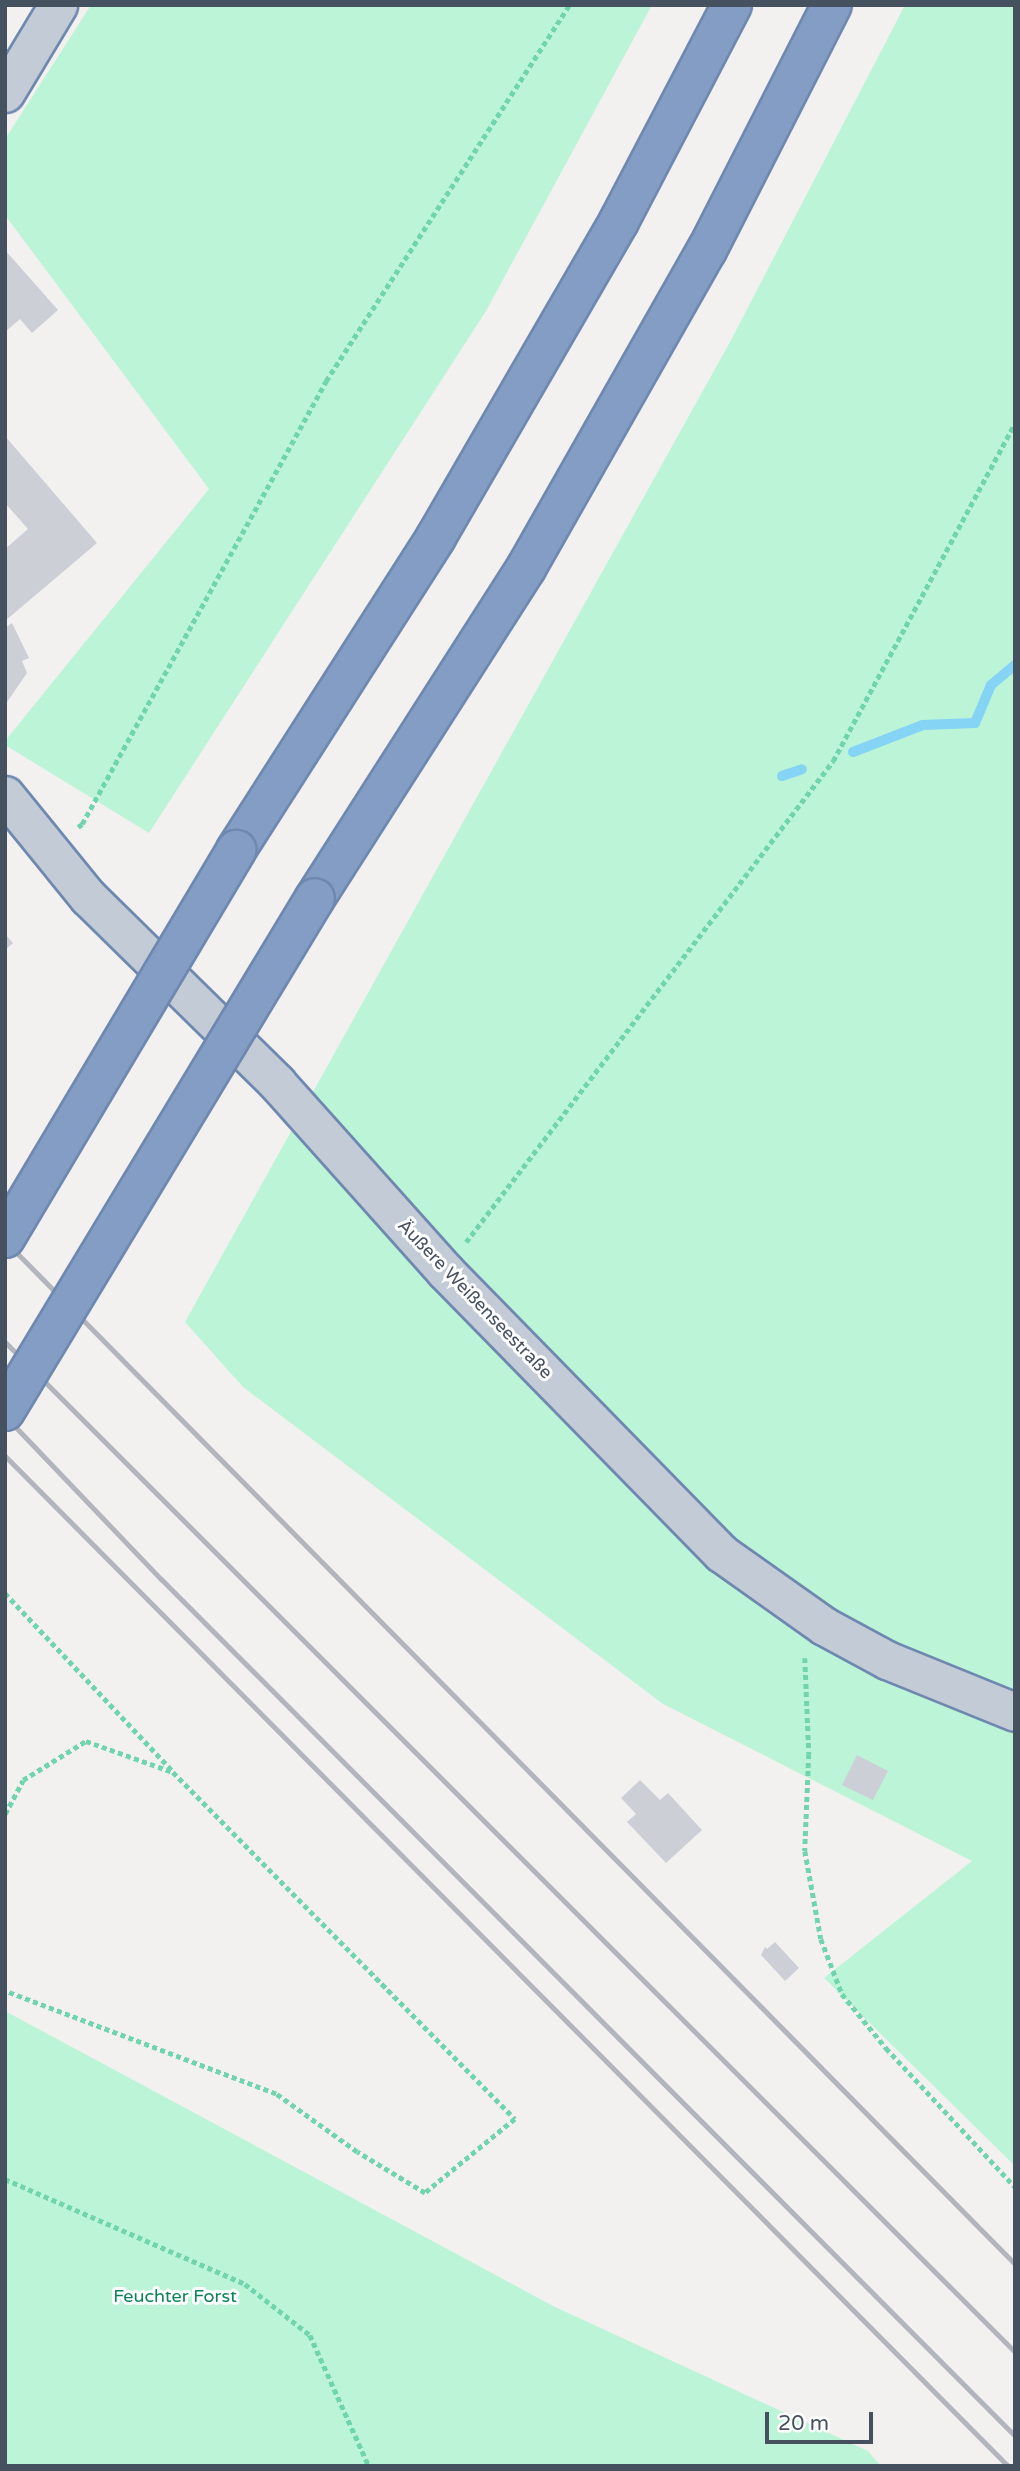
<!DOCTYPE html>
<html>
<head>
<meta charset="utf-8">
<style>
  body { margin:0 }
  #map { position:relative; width:1020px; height:2471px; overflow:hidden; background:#f3f1f0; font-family:"Varela Round",sans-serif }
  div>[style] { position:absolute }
  .green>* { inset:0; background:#bcf4d7 }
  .stream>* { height:10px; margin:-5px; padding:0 5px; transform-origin:5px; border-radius:5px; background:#85d3f5 }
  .building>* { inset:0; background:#cccfd6 }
  .path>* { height:4.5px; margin-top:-2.25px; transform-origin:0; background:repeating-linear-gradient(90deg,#70d5ad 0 5px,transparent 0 8.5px) }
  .roads { filter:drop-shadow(2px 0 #6f88b0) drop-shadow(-2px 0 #6f88b0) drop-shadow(0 2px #6f88b0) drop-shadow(0 -2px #6f88b0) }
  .street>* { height:37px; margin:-18.5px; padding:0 18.5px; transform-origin:18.5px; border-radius:18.5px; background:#c3cbd7 }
  .highway>* { height:38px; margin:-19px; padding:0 19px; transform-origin:19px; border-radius:19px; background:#849dc4 }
  .rail>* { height:5px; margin:-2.5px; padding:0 2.5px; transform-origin:2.5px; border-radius:2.5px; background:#b2b5bc }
  .bridges { filter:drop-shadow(2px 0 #6f88b0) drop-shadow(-2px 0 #6f88b0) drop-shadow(0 2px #6f88b0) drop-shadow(0 -2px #6f88b0) }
  .highway-bridge>* { height:38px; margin:-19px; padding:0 19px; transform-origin:19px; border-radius:19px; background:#849dc4 }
  span { translate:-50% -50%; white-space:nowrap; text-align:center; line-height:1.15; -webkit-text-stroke:6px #fff; paint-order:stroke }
  .street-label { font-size:18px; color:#465160 }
  .park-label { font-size:18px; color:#0e8454 }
  .frame { position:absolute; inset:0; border:7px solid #465160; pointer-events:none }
  .scale { position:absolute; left:765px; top:2412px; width:108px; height:32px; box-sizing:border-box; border:4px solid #465160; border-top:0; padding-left:9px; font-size:21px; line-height:24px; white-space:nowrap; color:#465160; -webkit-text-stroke:5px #fff; paint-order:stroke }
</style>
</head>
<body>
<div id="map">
  <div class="green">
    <div style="clip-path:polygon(91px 5px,652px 5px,486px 311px,149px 833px,5px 745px,5px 741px,209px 489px,5px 215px,5px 139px)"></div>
    <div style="clip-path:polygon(905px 5px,1015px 5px,1015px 2166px,824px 1978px,972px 1861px,663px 1704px,243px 1387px,185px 1322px,730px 342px)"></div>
    <div style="clip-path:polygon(5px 2011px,553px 2306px,868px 2451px,881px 2466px,5px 2466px)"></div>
  </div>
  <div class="stream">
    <div style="left:853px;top:752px;width:75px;rotate:-21.1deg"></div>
    <div style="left:923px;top:725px;width:52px;rotate:-2.2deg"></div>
    <div style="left:975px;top:723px;width:41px;rotate:-67.2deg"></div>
    <div style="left:991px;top:685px;width:31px;rotate:-40deg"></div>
    <div style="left:782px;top:776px;width:21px;rotate:-19deg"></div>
  </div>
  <div class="building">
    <div style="clip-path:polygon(5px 250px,58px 310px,32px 333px,20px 319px,5px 332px)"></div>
    <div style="clip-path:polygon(5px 436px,97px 543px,5px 621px,5px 549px,28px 529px,5px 503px)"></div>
    <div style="clip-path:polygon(12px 623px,29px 658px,22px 661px,27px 673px,5px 705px,5px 628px)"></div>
    <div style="clip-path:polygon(5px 934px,13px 943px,5px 950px)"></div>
    <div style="clip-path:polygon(857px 1755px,888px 1771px,873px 1800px,842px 1785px)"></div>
    <div style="clip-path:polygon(640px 1780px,660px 1800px,668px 1793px,702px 1830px,666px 1863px,627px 1822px,636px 1814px,621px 1798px)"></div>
    <div style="clip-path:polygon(775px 1942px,799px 1968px,785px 1981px,761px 1955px,765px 1947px,767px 1949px)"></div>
  </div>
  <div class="path">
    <div style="left:78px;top:827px;width:5px;rotate:-37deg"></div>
    <div style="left:82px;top:824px;width:506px;rotate:-61.15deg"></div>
    <div style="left:326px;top:381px;width:448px;rotate:-57.1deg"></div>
    <div style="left:466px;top:1242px;width:605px;rotate:-52.66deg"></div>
    <div style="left:833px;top:761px;width:384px;rotate:-61.7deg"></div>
    <div style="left:5px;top:1593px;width:245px;rotate:46.7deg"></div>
    <div style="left:805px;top:1658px;width:96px;rotate:87.6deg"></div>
    <div style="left:809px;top:1754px;width:97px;rotate:92.4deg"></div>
    <div style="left:805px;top:1851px;width:89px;rotate:79.7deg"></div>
    <div style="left:821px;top:1939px;width:59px;rotate:69.1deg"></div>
    <div style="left:842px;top:1994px;width:70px;rotate:50.8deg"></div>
    <div style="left:886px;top:2048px;width:190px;rotate:47.1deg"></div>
    <div style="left:5px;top:1814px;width:38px;rotate:-62deg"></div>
    <div style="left:23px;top:1780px;width:74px;rotate:-31.8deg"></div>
    <div style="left:86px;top:1741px;width:92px;rotate:19.6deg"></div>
    <div style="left:173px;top:1772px;width:487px;rotate:45.4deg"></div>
    <div style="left:515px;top:2119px;width:117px;rotate:140.6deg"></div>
    <div style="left:425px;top:2193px;width:79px;rotate:-148.9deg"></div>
    <div style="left:357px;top:2152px;width:100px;rotate:-144.4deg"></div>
    <div style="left:276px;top:2094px;width:290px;rotate:-159.2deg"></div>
    <div style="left:5px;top:2179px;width:262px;rotate:23.6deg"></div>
    <div style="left:245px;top:2284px;width:83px;rotate:38.1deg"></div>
    <div style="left:310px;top:2335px;width:144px;rotate:65.8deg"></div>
  </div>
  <div class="roads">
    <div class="street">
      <div style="left:5px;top:93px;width:103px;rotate:-58.9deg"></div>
      <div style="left:5px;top:795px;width:132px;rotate:50.9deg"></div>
      <div style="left:88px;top:897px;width:265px;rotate:44.5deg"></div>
      <div style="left:277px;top:1083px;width:252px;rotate:48.2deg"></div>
      <div style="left:445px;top:1271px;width:395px;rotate:45.6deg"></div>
      <div style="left:721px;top:1553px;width:126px;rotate:35.3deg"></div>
      <div style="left:824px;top:1626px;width:72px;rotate:28.4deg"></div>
      <div style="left:887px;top:1660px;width:138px;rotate:22.1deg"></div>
    </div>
    <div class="highway">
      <div style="left:236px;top:850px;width:371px;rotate:-57.4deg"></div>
      <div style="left:436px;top:537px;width:365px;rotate:-59.9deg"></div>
      <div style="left:619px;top:221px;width:244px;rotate:-62.4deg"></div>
      <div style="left:315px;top:898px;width:392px;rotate:-57.4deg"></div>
      <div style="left:526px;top:568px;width:366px;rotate:-60.4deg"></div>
      <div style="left:707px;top:250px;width:275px;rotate:-63deg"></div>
    </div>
  </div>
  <div class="rail">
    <div style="left:5px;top:1241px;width:1438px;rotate:45.37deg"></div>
    <div style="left:5px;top:1342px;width:1428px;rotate:45deg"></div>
    <div style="left:5px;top:1416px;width:226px;rotate:46.3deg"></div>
    <div style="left:161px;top:1579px;width:1210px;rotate:45.1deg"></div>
    <div style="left:5px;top:1456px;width:1423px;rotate:45.2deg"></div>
  </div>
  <div class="bridges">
    <div class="highway-bridge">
      <div style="left:5px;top:1238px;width:452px;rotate:-59.2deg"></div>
      <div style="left:5px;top:1411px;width:599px;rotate:-58.86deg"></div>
    </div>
  </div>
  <div class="street-label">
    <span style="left:475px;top:1299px;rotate:46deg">Äußere Weißenseestraße</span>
  </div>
  <div class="park-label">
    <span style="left:175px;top:2296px">Feuchter Forst</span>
  </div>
  <div class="frame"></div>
  <div class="scale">20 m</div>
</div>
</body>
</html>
